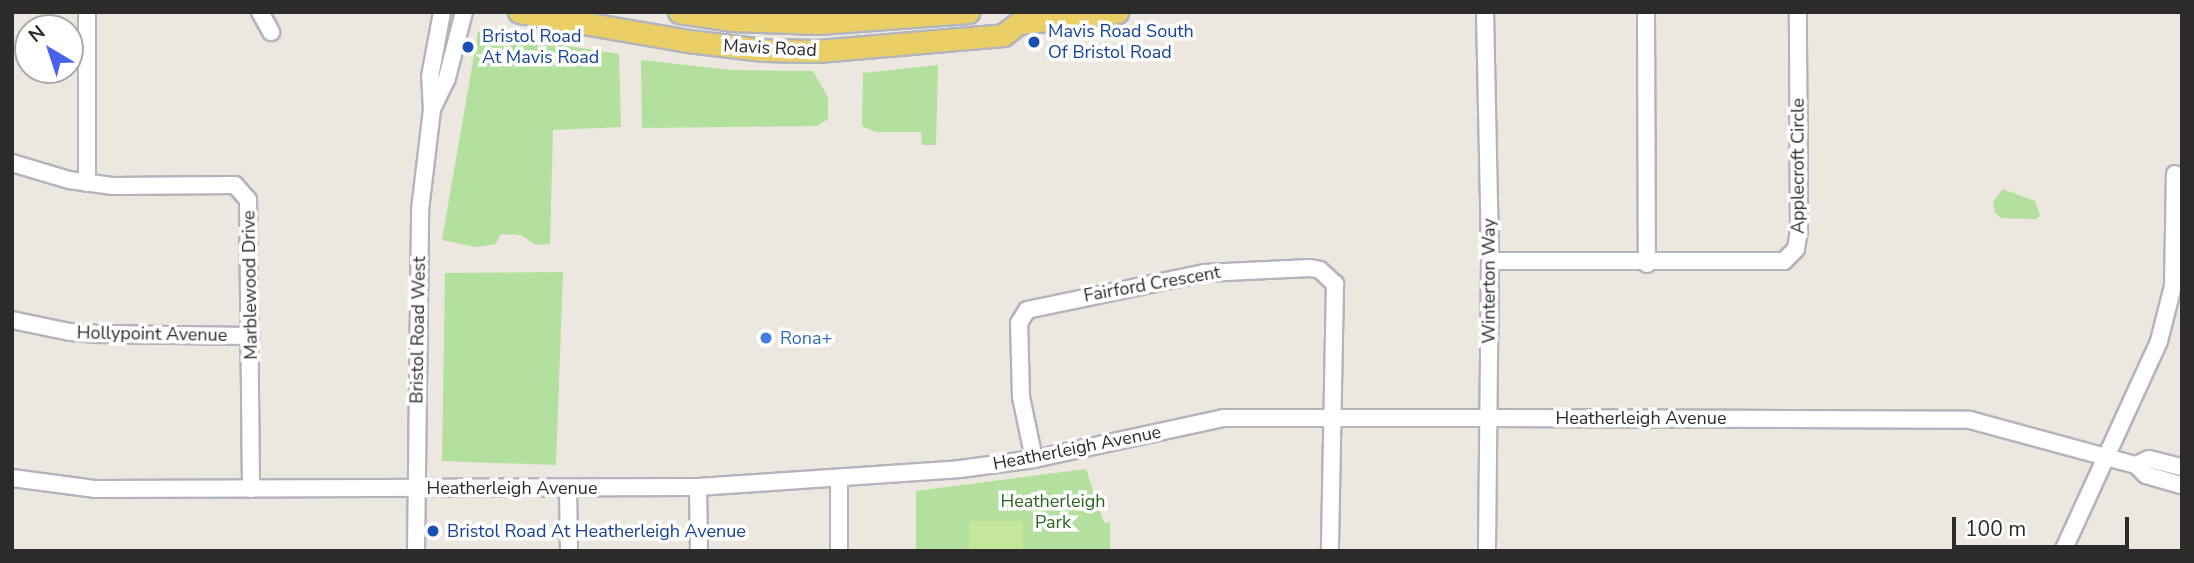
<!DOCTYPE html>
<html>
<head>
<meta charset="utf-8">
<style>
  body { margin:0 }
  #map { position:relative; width:2194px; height:563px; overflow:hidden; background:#ece7df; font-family:"Nunito Sans",sans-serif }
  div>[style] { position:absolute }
  .green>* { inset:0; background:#b3e09e }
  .pitch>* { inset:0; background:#c4e79a }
  .roads { filter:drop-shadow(2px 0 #b2b4be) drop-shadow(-2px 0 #b2b4be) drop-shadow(0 2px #b2b4be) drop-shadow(0 -2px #b2b4be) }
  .minor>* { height:16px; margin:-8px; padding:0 8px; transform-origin:8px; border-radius:8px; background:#fff }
  .major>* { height:21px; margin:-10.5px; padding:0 10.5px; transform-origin:10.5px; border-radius:10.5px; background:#eacf66 }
  .dots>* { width:19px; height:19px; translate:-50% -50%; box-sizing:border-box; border:4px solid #fff; border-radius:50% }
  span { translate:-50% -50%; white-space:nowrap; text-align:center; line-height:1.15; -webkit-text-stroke:7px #fff; paint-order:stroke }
  .transit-label { font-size:18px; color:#164399 }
  .left { translate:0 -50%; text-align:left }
  .street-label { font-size:18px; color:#2b2b2b }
  .shop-label { font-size:18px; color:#366cbe }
  .park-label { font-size:18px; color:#2b661e }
  .frame { position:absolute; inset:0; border:14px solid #2b2b2b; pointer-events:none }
  .north { position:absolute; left:14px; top:14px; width:70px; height:70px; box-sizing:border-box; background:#fff; border:2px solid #aaa; border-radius:50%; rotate:321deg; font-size:19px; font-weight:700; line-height:28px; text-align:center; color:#2b2b2b }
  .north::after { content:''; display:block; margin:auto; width:24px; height:32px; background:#4762f1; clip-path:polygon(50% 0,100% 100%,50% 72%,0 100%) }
  .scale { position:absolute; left:1952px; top:517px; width:177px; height:32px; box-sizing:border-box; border:4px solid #2b2b2b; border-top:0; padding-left:9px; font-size:21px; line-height:24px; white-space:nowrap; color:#2b2b2b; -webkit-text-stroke:5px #fff; paint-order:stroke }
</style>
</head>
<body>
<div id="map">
  <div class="green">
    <div style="clip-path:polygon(478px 32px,619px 54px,621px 127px,553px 130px,550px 244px,536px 245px,521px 235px,501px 234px,496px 244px,476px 247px,442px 240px)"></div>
    <div style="clip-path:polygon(641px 60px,731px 70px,813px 71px,828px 97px,828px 119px,817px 126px,642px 128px)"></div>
    <div style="clip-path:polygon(938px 65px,936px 145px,922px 145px,921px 132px,876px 132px,862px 126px,863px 73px)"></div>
    <div style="clip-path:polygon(2003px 189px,2035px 201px,2040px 216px,2036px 219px,2001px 218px,1995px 213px,1993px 202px)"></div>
    <div style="clip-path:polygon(563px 272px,556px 465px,442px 461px,445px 273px)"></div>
    <div style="clip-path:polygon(1086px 469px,1104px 523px,1110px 522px,1110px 551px,916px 551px,916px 491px)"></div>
  </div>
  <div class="pitch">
    <div style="clip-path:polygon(969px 521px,1023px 521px,1023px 551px,969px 551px)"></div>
  </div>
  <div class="roads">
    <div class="minor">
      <div style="left:87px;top:12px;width:171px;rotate:90deg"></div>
      <div style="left:260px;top:12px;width:23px;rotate:61deg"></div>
      <div style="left:1485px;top:12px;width:249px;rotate:88.8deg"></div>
      <div style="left:1490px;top:261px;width:290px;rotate:90.6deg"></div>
      <div style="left:1646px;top:12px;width:252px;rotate:89.8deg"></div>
      <div style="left:433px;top:107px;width:32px;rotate:-64deg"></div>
      <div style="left:447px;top:78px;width:68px;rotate:-75.6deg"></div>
      <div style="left:12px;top:163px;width:59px;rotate:16.6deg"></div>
      <div style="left:69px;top:180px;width:43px;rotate:7.9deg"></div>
      <div style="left:112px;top:186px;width:123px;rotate:-0.5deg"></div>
      <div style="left:235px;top:185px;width:20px;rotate:49deg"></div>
      <div style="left:248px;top:200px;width:289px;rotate:89.4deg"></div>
      <div style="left:1490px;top:261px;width:294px"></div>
      <div style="left:1784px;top:261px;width:17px;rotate:-45deg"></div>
      <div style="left:1796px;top:249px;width:20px;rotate:-81deg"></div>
      <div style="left:1799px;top:229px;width:217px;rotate:-90.3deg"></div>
      <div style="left:12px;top:320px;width:59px;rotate:11.7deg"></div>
      <div style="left:70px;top:332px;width:26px;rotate:4deg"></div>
      <div style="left:96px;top:334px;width:155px;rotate:0.7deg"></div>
      <div style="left:1034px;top:459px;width:63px;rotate:-101.8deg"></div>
      <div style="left:1021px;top:397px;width:74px;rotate:-91.5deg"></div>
      <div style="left:1019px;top:323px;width:15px;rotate:-58deg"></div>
      <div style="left:1027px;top:310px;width:181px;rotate:-11.8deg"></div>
      <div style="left:1204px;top:273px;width:106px;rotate:-2.7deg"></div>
      <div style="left:1310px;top:268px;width:10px;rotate:11deg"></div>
      <div style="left:1320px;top:270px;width:21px;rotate:43deg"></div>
      <div style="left:1335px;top:284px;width:267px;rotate:91.1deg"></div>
      <div style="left:2136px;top:465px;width:14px;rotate:-25deg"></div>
      <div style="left:2149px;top:459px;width:34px;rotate:14deg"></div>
      <div style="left:12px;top:478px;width:85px;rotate:7.5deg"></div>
      <div style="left:96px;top:489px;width:602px;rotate:-0.19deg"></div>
      <div style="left:698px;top:487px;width:263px;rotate:-3.9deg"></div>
      <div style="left:960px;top:469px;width:75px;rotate:-7.7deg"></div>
      <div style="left:1034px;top:459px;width:193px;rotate:-12.2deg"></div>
      <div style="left:1223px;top:418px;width:264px"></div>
      <div style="left:1487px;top:418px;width:483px;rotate:0.2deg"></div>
      <div style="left:1970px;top:420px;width:172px;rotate:15.2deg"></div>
      <div style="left:2136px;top:465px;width:14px;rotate:45deg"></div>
      <div style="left:2146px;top:475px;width:37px;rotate:16deg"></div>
      <div style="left:839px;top:480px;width:71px;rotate:90deg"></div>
      <div style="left:698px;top:487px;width:64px;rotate:89.1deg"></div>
      <div style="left:568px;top:488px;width:63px;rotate:89.1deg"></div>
      <div style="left:416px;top:551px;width:341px;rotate:-89.3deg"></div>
      <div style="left:420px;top:210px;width:101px;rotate:-83.2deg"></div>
      <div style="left:432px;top:110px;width:33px;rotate:-93deg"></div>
      <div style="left:430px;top:77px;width:66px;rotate:-79.5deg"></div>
      <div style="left:2063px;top:551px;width:231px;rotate:-65.4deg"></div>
      <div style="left:2159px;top:341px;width:57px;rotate:-75.7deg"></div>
      <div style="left:2173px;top:286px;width:112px;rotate:-89deg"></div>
    </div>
    <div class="major">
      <div style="left:519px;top:12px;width:171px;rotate:9.7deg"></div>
      <div style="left:688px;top:41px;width:76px;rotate:6.8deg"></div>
      <div style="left:763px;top:50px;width:55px;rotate:1deg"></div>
      <div style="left:818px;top:51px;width:186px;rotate:-4.9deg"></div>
      <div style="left:1003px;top:35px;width:20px;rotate:-37deg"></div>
      <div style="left:1019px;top:23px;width:99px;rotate:-6.4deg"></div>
      <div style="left:679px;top:12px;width:54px;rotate:8.6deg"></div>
      <div style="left:732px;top:20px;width:86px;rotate:2deg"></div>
      <div style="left:818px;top:23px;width:151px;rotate:-4.2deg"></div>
    </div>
  </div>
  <div class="dots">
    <div style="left:1034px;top:42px;background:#1a4fb4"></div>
    <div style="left:468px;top:47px;background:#1a4fb4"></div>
    <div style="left:766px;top:338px;background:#3f7fe0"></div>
    <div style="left:433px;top:531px;background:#1a4fb4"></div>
  </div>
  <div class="transit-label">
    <span class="left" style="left:1048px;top:42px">Mavis Road South<br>Of Bristol Road</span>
    <span class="left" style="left:482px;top:47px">Bristol Road<br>At Mavis Road</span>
    <span class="left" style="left:447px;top:531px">Bristol Road At Heatherleigh Avenue</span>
  </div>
  <div class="street-label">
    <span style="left:770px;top:48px;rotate:3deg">Mavis Road</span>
    <span style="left:1798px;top:166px;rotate:-90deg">Applecroft Circle</span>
    <span style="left:1489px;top:281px;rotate:-90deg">Winterton Way</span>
    <span style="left:1152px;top:284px;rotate:-10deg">Fairford Crescent</span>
    <span style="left:250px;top:285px;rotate:-91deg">Marblewood Drive</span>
    <span style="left:418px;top:330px;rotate:-89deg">Bristol Road West</span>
    <span style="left:152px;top:334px;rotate:1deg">Hollypoint Avenue</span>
    <span style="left:1641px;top:418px">Heatherleigh Avenue</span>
    <span style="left:1077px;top:448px;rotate:-11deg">Heatherleigh Avenue</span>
    <span style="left:512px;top:488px">Heatherleigh Avenue</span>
  </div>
  <div class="shop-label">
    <span class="left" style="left:780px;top:338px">Rona+</span>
  </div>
  <div class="park-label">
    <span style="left:1053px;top:512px">Heatherleigh<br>Park</span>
  </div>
  <div class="frame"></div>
  <div class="north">N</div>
  <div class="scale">100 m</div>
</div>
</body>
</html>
